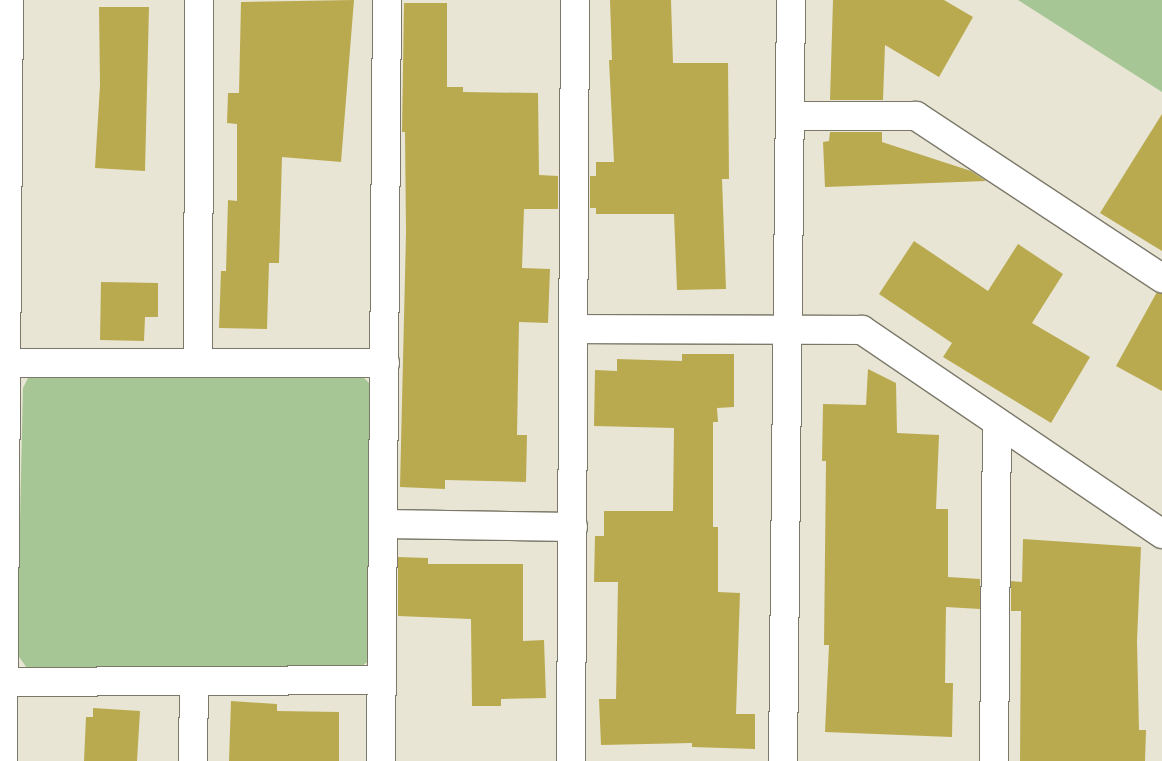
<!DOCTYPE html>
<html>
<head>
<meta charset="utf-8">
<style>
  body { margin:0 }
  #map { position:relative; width:1162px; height:761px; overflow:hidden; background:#e8e5d4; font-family:"PT Sans Narrow",sans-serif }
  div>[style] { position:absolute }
  .green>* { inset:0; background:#a6c695 }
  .building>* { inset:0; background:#baaa4f }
  .roads { filter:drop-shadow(1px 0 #7b7869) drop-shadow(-1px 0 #7b7869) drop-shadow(0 1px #7b7869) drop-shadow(0 -1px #7b7869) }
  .street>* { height:28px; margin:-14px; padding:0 14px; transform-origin:14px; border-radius:14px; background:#fff }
  .secondary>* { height:28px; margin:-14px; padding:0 14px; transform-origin:14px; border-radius:14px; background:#fff }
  span { translate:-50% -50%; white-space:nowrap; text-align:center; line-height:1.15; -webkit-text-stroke:4px #fff; paint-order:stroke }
</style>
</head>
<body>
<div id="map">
  <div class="green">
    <div style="clip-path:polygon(1018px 0,1162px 0,1162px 92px)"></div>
    <div style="clip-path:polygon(30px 374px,361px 375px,371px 385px,373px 658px,359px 668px,27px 668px,17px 654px,23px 388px)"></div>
  </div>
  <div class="building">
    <div style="clip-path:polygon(354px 0,341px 162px,282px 157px,279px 263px,269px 263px,267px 329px,219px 328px,221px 271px,226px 271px,228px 200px,237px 201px,237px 124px,227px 123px,228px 93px,239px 93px,241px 2px)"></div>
    <div style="clip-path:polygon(610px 0,671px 0,673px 63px,728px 63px,729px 179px,722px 179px,726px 289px,677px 290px,674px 214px,596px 214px,596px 208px,590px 208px,590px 176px,596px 176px,596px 162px,614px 162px,609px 60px,612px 60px)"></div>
    <div style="clip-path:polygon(833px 0,944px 0,973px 17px,939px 77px,885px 45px,883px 100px,830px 100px)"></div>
    <div style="clip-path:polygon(404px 3px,447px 3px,447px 87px,463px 87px,463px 92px,538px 93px,539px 175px,558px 176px,558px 209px,524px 209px,522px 268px,550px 269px,548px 323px,519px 322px,517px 435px,527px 435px,526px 482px,445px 480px,445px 489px,400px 487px,406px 233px,405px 132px,402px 132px)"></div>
    <div style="clip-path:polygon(99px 7px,149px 7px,145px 171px,95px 168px,100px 85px)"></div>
    <div style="clip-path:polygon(1162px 114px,1162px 251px,1100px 213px)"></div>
    <div style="clip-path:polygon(830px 132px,882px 132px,882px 142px,971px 171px,986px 181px,825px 187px,823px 142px,829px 141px)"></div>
    <div style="clip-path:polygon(914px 241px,988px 291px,1018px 244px,1063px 274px,1032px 323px,1090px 357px,1051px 423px,943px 357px,952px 343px,879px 294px)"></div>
    <div style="clip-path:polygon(101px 282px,158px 283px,158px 317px,145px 317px,144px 341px,100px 340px)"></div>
    <div style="clip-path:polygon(1157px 292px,1162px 293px,1162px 391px,1116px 366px)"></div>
    <div style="clip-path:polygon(682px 354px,734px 354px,734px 407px,717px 408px,718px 422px,713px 422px,713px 527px,718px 527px,718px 592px,740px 593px,736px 714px,755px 714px,755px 749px,692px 747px,692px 743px,601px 745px,599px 699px,616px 699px,618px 582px,594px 582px,595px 536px,604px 536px,604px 511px,673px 511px,674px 428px,594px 426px,595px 370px,617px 371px,617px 359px,682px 361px)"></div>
    <div style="clip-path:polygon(868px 369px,896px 383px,897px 433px,939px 435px,936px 509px,948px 509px,948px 577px,980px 579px,980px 609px,946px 607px,945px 683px,953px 683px,952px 737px,825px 732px,829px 645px,824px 645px,826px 461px,822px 461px,823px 404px,866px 405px)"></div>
    <div style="clip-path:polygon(1023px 539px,1141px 547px,1137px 641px,1139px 730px,1146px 730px,1145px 761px,1020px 761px,1021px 611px,1011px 611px,1011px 581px,1022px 582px)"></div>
    <div style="clip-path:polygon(398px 557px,428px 558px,428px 564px,523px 564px,523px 641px,544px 640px,546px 698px,501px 699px,501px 706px,472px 706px,471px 619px,398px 616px)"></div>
    <div style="clip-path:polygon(231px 701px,277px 704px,277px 711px,339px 712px,339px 761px,229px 761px)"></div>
    <div style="clip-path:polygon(93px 708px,140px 711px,137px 761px,84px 761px,86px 717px,93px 717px)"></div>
  </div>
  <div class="roads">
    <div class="street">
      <div style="left:790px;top:116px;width:126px"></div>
      <div style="left:916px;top:116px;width:295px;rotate:33.4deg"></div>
      <div style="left:573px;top:329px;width:289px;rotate:0.2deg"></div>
      <div style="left:862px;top:330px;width:363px;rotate:34.2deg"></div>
      <div style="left:198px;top:362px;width:362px;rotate:-89.8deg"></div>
      <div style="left:7px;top:363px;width:378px"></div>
      <div style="left:384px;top:524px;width:189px;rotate:0.9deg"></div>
      <div style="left:3px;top:682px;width:378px;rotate:-0.3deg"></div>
      <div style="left:3px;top:761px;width:761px;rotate:-89.55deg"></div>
      <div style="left:193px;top:761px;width:80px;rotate:-89.3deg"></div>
      <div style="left:381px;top:761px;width:761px;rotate:-89.55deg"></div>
      <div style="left:571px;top:761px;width:761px;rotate:-89.7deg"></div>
      <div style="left:994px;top:761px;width:338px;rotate:-89.5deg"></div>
    </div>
    <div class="secondary">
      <div style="left:783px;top:761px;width:761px;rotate:-89.4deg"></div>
    </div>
  </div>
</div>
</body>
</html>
